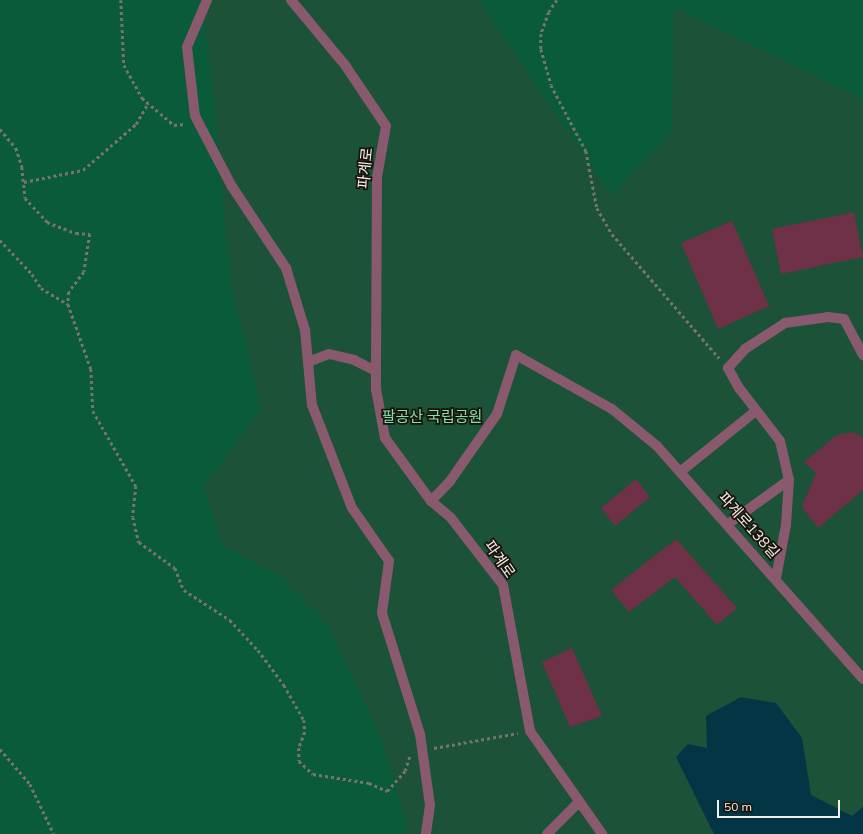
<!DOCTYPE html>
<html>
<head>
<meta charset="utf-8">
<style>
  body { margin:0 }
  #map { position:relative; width:863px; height:834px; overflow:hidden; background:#231d13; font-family:Mulish,"Noto Sans KR",sans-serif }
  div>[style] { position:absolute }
  .green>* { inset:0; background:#1b5238 }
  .forest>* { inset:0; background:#0a5b3a }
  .water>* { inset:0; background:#043544 }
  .building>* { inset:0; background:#6f3147 }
  .path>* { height:2.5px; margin-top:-1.25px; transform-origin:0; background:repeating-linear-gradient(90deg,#79746b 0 3px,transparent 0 6px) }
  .minor>* { height:10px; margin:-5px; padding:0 5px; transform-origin:5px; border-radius:5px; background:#89596e }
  span { translate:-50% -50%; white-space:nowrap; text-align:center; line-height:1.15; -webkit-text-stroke:3.5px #1a140a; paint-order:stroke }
  .street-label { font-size:15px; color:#f3efe8 }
  .park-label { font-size:15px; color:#7ee2ae }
  .scale { position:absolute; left:717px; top:800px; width:123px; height:18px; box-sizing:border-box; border:2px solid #f3efe8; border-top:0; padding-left:5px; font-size:12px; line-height:14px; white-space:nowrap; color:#f3efe8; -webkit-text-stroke:3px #1a140a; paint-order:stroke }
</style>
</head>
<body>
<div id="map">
  <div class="green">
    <div style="clip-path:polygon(0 0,863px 0,863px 834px,0 834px)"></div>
  </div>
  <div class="forest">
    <div style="clip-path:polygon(0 0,199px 0,207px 36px,231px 282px,261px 409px,204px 486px,222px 545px,280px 576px,328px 624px,382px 740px,406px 822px,404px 834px,0 834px)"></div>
    <div style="clip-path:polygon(478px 0,863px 0,863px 99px,674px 8px,672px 132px,612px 196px)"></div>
  </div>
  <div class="water">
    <div style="clip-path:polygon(741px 697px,776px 703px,802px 738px,811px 795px,852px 816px,863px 807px,863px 834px,714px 834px,676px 757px,688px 744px,707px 748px,706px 716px)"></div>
  </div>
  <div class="building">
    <div style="clip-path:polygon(854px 212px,863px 257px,781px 274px,772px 229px)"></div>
    <div style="clip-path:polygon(732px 221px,769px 306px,718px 329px,681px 243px)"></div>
    <div style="clip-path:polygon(854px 432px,863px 437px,863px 490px,818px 528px,802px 507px,816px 473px,804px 462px,837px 435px)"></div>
    <div style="clip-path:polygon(636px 479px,650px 497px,615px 526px,601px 508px)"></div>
    <div style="clip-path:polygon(676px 539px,737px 608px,717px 625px,675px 577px,629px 612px,611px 590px)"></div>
    <div style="clip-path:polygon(572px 648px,602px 716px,570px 727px,542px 662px)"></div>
  </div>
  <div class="path">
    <div style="left:121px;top:0;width:65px;rotate:87.4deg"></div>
    <div style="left:124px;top:65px;width:38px;rotate:61deg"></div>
    <div style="left:142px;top:98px;width:42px;rotate:40.2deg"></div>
    <div style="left:174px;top:125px;width:11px;rotate:-5deg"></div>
    <div style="left:557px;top:0;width:14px;rotate:124deg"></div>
    <div style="left:549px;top:12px;width:23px;rotate:110deg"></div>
    <div style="left:541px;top:34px;width:15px;rotate:90deg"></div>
    <div style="left:541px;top:49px;width:37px;rotate:74deg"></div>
    <div style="left:551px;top:85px;width:75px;rotate:62.1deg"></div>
    <div style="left:586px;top:151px;width:58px;rotate:79.1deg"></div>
    <div style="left:597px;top:208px;width:30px;rotate:60deg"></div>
    <div style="left:612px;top:234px;width:164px;rotate:49.2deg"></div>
    <div style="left:0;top:129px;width:25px;rotate:50deg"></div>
    <div style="left:16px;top:148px;width:20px;rotate:72deg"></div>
    <div style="left:22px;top:167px;width:31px;rotate:84deg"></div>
    <div style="left:25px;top:198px;width:33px;rotate:47deg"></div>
    <div style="left:47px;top:222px;width:31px;rotate:21deg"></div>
    <div style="left:76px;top:233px;width:14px;rotate:4deg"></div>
    <div style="left:90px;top:234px;width:38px;rotate:99deg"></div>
    <div style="left:84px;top:272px;width:25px;rotate:127deg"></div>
    <div style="left:69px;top:292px;width:12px;rotate:95deg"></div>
    <div style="left:24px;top:182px;width:60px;rotate:-11.5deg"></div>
    <div style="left:83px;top:170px;width:70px;rotate:-41deg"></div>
    <div style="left:136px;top:124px;width:24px;rotate:-60deg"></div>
    <div style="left:0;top:240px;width:47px;rotate:46.7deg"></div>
    <div style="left:32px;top:274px;width:17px;rotate:57deg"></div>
    <div style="left:41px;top:288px;width:31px;rotate:31deg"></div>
    <div style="left:68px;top:304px;width:69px;rotate:70.5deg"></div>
    <div style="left:91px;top:369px;width:42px;rotate:87.3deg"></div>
    <div style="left:93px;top:411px;width:86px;rotate:60.2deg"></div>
    <div style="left:136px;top:486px;width:31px;rotate:96deg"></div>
    <div style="left:133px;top:517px;width:26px;rotate:77deg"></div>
    <div style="left:139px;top:542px;width:44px;rotate:35.8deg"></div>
    <div style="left:175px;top:568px;width:24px;rotate:68deg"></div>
    <div style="left:184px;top:590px;width:55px;rotate:33.1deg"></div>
    <div style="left:230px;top:620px;width:41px;rotate:47deg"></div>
    <div style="left:258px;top:650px;width:44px;rotate:53.4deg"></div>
    <div style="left:284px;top:685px;width:40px;rotate:60.3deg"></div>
    <div style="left:304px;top:720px;width:12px;rotate:85deg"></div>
    <div style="left:305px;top:732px;width:17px;rotate:111deg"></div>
    <div style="left:299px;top:748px;width:13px;rotate:90deg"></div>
    <div style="left:299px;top:761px;width:19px;rotate:43deg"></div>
    <div style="left:313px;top:774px;width:57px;rotate:9.1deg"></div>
    <div style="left:369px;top:783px;width:20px;rotate:24deg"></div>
    <div style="left:387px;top:791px;width:27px;rotate:-48deg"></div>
    <div style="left:405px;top:771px;width:17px;rotate:-73deg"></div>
    <div style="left:434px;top:748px;width:85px;rotate:-10.1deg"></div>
    <div style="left:0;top:749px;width:46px;rotate:49.4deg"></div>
    <div style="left:30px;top:784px;width:55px;rotate:64.4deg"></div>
  </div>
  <div class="minor">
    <div style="left:207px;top:0;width:51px;rotate:113.1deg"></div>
    <div style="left:187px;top:47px;width:69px;rotate:83.4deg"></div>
    <div style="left:195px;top:116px;width:78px;rotate:62.4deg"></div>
    <div style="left:231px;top:185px;width:100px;rotate:56.5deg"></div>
    <div style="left:286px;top:268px;width:65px;rotate:73deg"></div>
    <div style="left:305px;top:330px;width:75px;rotate:84.7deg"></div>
    <div style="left:312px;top:405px;width:110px;rotate:68.8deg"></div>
    <div style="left:352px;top:508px;width:65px;rotate:55.1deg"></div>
    <div style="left:389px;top:561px;width:52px;rotate:97.7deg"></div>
    <div style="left:382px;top:613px;width:127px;rotate:72.6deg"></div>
    <div style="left:420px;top:734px;width:72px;rotate:82deg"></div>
    <div style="left:430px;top:805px;width:29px;rotate:98deg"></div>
    <div style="left:291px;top:0;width:85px;rotate:50.3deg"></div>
    <div style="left:345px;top:65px;width:73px;rotate:56.1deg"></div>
    <div style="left:386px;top:126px;width:52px;rotate:100deg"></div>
    <div style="left:377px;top:177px;width:212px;rotate:90.3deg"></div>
    <div style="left:376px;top:389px;width:50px;rotate:79.6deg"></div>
    <div style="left:385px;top:438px;width:78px;rotate:53.9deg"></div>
    <div style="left:431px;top:501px;width:26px;rotate:40deg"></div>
    <div style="left:451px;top:518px;width:85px;rotate:52.2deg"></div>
    <div style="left:503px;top:585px;width:148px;rotate:79.5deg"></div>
    <div style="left:530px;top:731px;width:126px;rotate:55deg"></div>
    <div style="left:308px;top:362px;width:22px;rotate:-21deg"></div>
    <div style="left:329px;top:354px;width:26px;rotate:13deg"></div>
    <div style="left:354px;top:360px;width:25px;rotate:27deg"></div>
    <div style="left:680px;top:472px;width:97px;rotate:-38.8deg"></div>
    <div style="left:431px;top:501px;width:28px;rotate:-46deg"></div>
    <div style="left:450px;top:481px;width:82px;rotate:-55deg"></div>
    <div style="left:497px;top:414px;width:62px;rotate:-72.1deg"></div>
    <div style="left:516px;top:355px;width:110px;rotate:29.4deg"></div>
    <div style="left:612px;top:409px;width:58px;rotate:39.4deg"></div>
    <div style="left:657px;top:446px;width:311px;rotate:48.5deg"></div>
    <div style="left:728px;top:524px;width:75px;rotate:-35.8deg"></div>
    <div style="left:776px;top:578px;width:54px;rotate:-79.3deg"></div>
    <div style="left:786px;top:525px;width:45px;rotate:-86.2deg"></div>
    <div style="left:789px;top:480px;width:40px;rotate:-103deg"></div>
    <div style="left:780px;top:441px;width:67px;rotate:-127.7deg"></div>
    <div style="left:739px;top:388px;width:23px;rotate:-119deg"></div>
    <div style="left:728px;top:368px;width:25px;rotate:-48deg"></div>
    <div style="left:745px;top:349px;width:48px;rotate:-33deg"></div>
    <div style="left:785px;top:323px;width:43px;rotate:-7.9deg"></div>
    <div style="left:828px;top:317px;width:16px;rotate:7deg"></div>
    <div style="left:844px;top:319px;width:41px;rotate:62.2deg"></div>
    <div style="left:547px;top:834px;width:44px;rotate:-45deg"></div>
  </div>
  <div class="street-label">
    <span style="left:365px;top:168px;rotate:-84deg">파계로</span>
    <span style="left:749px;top:525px;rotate:48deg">파계로138길</span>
    <span style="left:500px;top:559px;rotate:55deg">파계로</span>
  </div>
  <div class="park-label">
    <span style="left:432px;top:417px">팔공산 국립공원</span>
  </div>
  <div class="scale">50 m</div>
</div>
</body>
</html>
